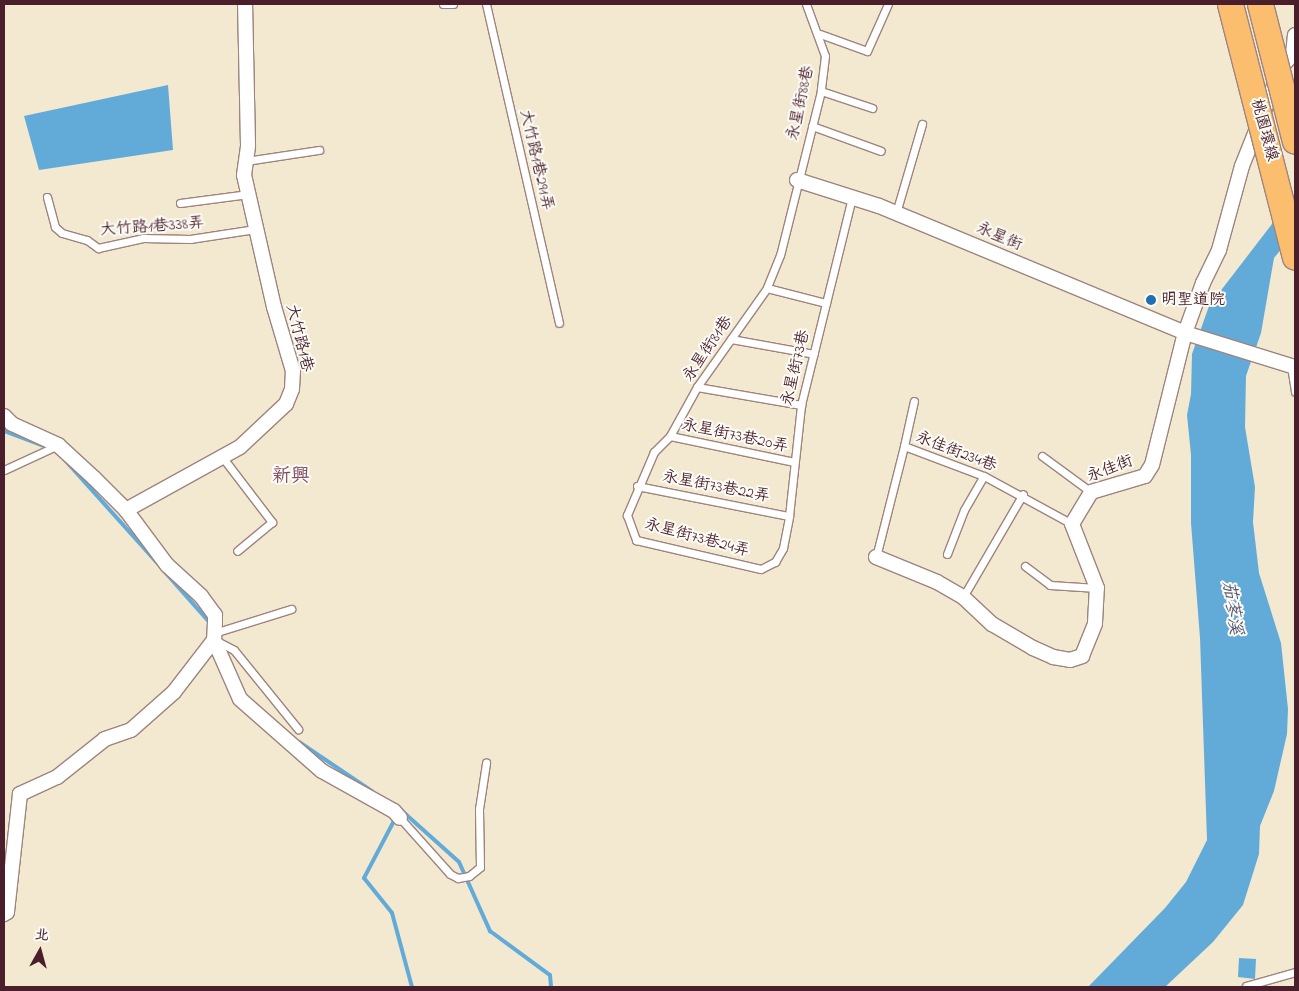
<!DOCTYPE html>
<html>
<head>
<meta charset="utf-8">
<style>
  body { margin:0 }
  #map { position:relative; width:1299px; height:991px; overflow:hidden; background:#f3e9d1; font-family:"Indie Flower","LXGW WenKai TC",sans-serif }
  div>[style] { position:absolute }
  .water>* { inset:0; background:#62abd9 }
  .stream>* { height:4px; margin:-2px; padding:0 2px; transform-origin:2px; border-radius:2px; background:#62abd9 }
  .roads { filter:drop-shadow(1px 0 #9e847e) drop-shadow(-1px 0 #9e847e) drop-shadow(0 1px #9e847e) drop-shadow(0 -1px #9e847e) }
  .lane>* { height:7px; margin:-3.5px; padding:0 3.5px; transform-origin:3.5px; border-radius:3.5px; background:#fff }
  .street>* { height:14px; margin:-7px; padding:0 7px; transform-origin:7px; border-radius:7px; background:#fff }
  .bridges { filter:drop-shadow(1px 0 #9e847e) drop-shadow(-1px 0 #9e847e) drop-shadow(0 1px #9e847e) drop-shadow(0 -1px #9e847e) }
  .highway-bridge>* { height:25px; margin:-12.5px; padding:0 12.5px; transform-origin:12.5px; border-radius:12.5px; background:#fbbd6e }
  .dots>* { width:14px; height:14px; translate:-50% -50%; box-sizing:border-box; border:2px solid #fdfcf7; border-radius:50% }
  span { translate:-50% -50%; white-space:nowrap; text-align:center; line-height:1.15; -webkit-text-stroke:4px #fdfcf7; paint-order:stroke }
  .street-label { font-size:16px; color:#4a1f2b }
  .poi-label { font-size:16px; color:#4a1f2b }
  .left { translate:0 -50%; text-align:left }
  .water-label { font-size:18px; color:#545771; font-style:italic }
  .quarter-label { font-size:19px; color:#804c63 }
  .frame { position:absolute; inset:0; border:5px solid #4a1f2b; pointer-events:none }
  .north { position:absolute; left:15px; top:926px; width:50px; height:50px; -webkit-text-stroke:4px #fdfcf7; paint-order:stroke; rotate:7deg; font-size:14px; font-weight:700; line-height:20px; text-align:center; color:#4a1f2b }
  .north::after { content:''; display:block; margin:auto; width:18px; height:22px; background:#4a1f2b; clip-path:polygon(50% 0,100% 100%,50% 72%,0 100%) }
</style>
</head>
<body>
<div id="map">
  <div class="water">
    <div style="clip-path:polygon(168px 85px,173px 150px,39px 170px,24px 116px)"></div>
    <div style="clip-path:polygon(1295px 194px,1295px 232px,1274px 258px,1261px 333px,1246px 376px,1245px 427px,1255px 487px,1253px 522px,1259px 573px,1281px 643px,1288px 709px,1287px 734px,1274px 791px,1260px 826px,1259px 854px,1243px 905px,1213px 942px,1165px 987px,1088px 987px,1165px 908px,1186px 882px,1207px 840px,1200px 638px,1191px 523px,1191px 455px,1187px 415px,1191px 394px,1192px 354px,1209px 306px)"></div>
    <div style="clip-path:polygon(1239px 958px,1256px 959px,1255px 979px,1238px 977px)"></div>
  </div>
  <div class="stream">
    <div style="left:4px;top:431px;width:48px;rotate:20.7deg"></div>
    <div style="left:64px;top:459px;width:144px;rotate:48.1deg"></div>
    <div style="left:164px;top:571px;width:71px;rotate:48.4deg"></div>
    <div style="left:299px;top:742px;width:88px;rotate:33.9deg"></div>
    <div style="left:401px;top:810px;width:78px;rotate:41.9deg"></div>
    <div style="left:459px;top:862px;width:76px;rotate:65.8deg"></div>
    <div style="left:490px;top:931px;width:74px;rotate:36.3deg"></div>
    <div style="left:550px;top:975px;width:12px;rotate:85deg"></div>
    <div style="left:396px;top:817px;width:69px;rotate:117.7deg"></div>
    <div style="left:364px;top:878px;width:45px;rotate:51.3deg"></div>
    <div style="left:392px;top:913px;width:77px;rotate:74.9deg"></div>
  </div>
  <div class="roads">
    <div class="lane">
      <div style="left:443px;top:4px;width:10px"></div>
      <div style="left:486px;top:4px;width:327px;rotate:77.1deg"></div>
      <div style="left:806px;top:4px;width:55px;rotate:69.9deg"></div>
      <div style="left:825px;top:56px;width:35px;rotate:97deg"></div>
      <div style="left:821px;top:91px;width:169px;rotate:104deg"></div>
      <div style="left:780px;top:255px;width:35px;rotate:112deg"></div>
      <div style="left:767px;top:288px;width:121px;rotate:125.3deg"></div>
      <div style="left:697px;top:387px;width:56px;rotate:118.9deg"></div>
      <div style="left:670px;top:436px;width:23px;rotate:135deg"></div>
      <div style="left:654px;top:452px;width:69px;rotate:113.2deg"></div>
      <div style="left:627px;top:515px;width:27px;rotate:70deg"></div>
      <div style="left:636px;top:540px;width:128px;rotate:13.1deg"></div>
      <div style="left:761px;top:569px;width:16px;rotate:-27deg"></div>
      <div style="left:775px;top:562px;width:16px;rotate:-60deg"></div>
      <div style="left:783px;top:548px;width:33px;rotate:-79deg"></div>
      <div style="left:789px;top:516px;width:112px;rotate:-83.8deg"></div>
      <div style="left:801px;top:405px;width:214px;rotate:-76.2deg"></div>
      <div style="left:820px;top:34px;width:50px;rotate:19.9deg"></div>
      <div style="left:867px;top:51px;width:51px;rotate:-65.9deg"></div>
      <div style="left:821px;top:91px;width:54px;rotate:18.4deg"></div>
      <div style="left:812px;top:126px;width:73px;rotate:19.9deg"></div>
      <div style="left:246px;top:161px;width:74px;rotate:-8.6deg"></div>
      <div style="left:47px;top:197px;width:31px;rotate:75deg"></div>
      <div style="left:55px;top:227px;width:9px;rotate:41deg"></div>
      <div style="left:62px;top:233px;width:26px;rotate:16deg"></div>
      <div style="left:87px;top:240px;width:14px;rotate:36deg"></div>
      <div style="left:98px;top:248px;width:46px;rotate:-12.5deg"></div>
      <div style="left:143px;top:238px;width:47px;rotate:1.2deg"></div>
      <div style="left:190px;top:239px;width:66px;rotate:-8.7deg"></div>
      <div style="left:180px;top:203px;width:69px;rotate:-7.5deg"></div>
      <div style="left:896px;top:213px;width:93px;rotate:-73.7deg"></div>
      <div style="left:767px;top:288px;width:61px;rotate:14.3deg"></div>
      <div style="left:731px;top:339px;width:84px;rotate:10.2deg"></div>
      <div style="left:1291px;top:366px;width:26px;rotate:81deg"></div>
      <div style="left:697px;top:387px;width:106px;rotate:9.8deg"></div>
      <div style="left:670px;top:436px;width:127px;rotate:11.8deg"></div>
      <div style="left:904px;top:446px;width:46px;rotate:-77.5deg"></div>
      <div style="left:1042px;top:456px;width:61px;rotate:36.3deg"></div>
      <div style="left:223px;top:458px;width:81px;rotate:52.6deg"></div>
      <div style="left:272px;top:522px;width:45px;rotate:140.4deg"></div>
      <div style="left:4px;top:470px;width:60px;rotate:-24.8deg"></div>
      <div style="left:637px;top:486px;width:155px;rotate:11.2deg"></div>
      <div style="left:947px;top:554px;width:47px;rotate:-68.9deg"></div>
      <div style="left:964px;top:510px;width:39px;rotate:-60deg"></div>
      <div style="left:876px;top:557px;width:114px;rotate:-75.8deg"></div>
      <div style="left:904px;top:446px;width:85px;rotate:20.6deg"></div>
      <div style="left:984px;top:476px;width:100px;rotate:28.6deg"></div>
      <div style="left:1025px;top:566px;width:31px;rotate:37deg"></div>
      <div style="left:1050px;top:585px;width:47px;rotate:3.7deg"></div>
      <div style="left:963px;top:597px;width:119px;rotate:-59.8deg"></div>
      <div style="left:214px;top:633px;width:81px;rotate:-17.3deg"></div>
      <div style="left:217px;top:641px;width:19px;rotate:28deg"></div>
      <div style="left:234px;top:650px;width:102px;rotate:51deg"></div>
      <div style="left:400px;top:818px;width:75px;rotate:48.2deg"></div>
      <div style="left:450px;top:874px;width:9px;rotate:27deg"></div>
      <div style="left:458px;top:878px;width:11px;rotate:-10deg"></div>
      <div style="left:469px;top:876px;width:14px;rotate:-39deg"></div>
      <div style="left:480px;top:867px;width:58px;rotate:-91deg"></div>
      <div style="left:479px;top:809px;width:47px;rotate:-81.3deg"></div>
      <div style="left:1246px;top:986px;width:51px;rotate:-15.9deg"></div>
    </div>
    <div class="street">
      <div style="left:797px;top:180px;width:86px;rotate:17.6deg"></div>
      <div style="left:879px;top:206px;width:331px;rotate:22.5deg"></div>
      <div style="left:1185px;top:333px;width:115px;rotate:17.2deg"></div>
      <div style="left:4px;top:416px;width:11px;rotate:45deg"></div>
      <div style="left:12px;top:424px;width:51px;rotate:24.5deg"></div>
      <div style="left:58px;top:445px;width:49px;rotate:42.5deg"></div>
      <div style="left:94px;top:478px;width:45px;rotate:45deg"></div>
      <div style="left:126px;top:510px;width:69px;rotate:53.3deg"></div>
      <div style="left:167px;top:565px;width:46px;rotate:42.4deg"></div>
      <div style="left:201px;top:596px;width:24px;rotate:54deg"></div>
      <div style="left:215px;top:615px;width:7px;rotate:90deg"></div>
      <div style="left:215px;top:622px;width:18px;rotate:93deg"></div>
      <div style="left:214px;top:640px;width:66px;rotate:127.6deg"></div>
      <div style="left:174px;top:692px;width:57px;rotate:138.5deg"></div>
      <div style="left:131px;top:730px;width:28px;rotate:161deg"></div>
      <div style="left:105px;top:739px;width:61px;rotate:141.6deg"></div>
      <div style="left:57px;top:777px;width:41px;rotate:155.3deg"></div>
      <div style="left:20px;top:794px;width:119px;rotate:96.3deg"></div>
      <div style="left:7px;top:912px;width:4px;rotate:146deg"></div>
      <div style="left:126px;top:510px;width:130px;rotate:-28.9deg"></div>
      <div style="left:240px;top:447px;width:63px;rotate:-43.1deg"></div>
      <div style="left:286px;top:404px;width:16px;rotate:-68deg"></div>
      <div style="left:292px;top:389px;width:18px;rotate:-87deg"></div>
      <div style="left:293px;top:371px;width:67px;rotate:-106.5deg"></div>
      <div style="left:274px;top:307px;width:135px;rotate:-102.8deg"></div>
      <div style="left:244px;top:175px;width:30px;rotate:-82deg"></div>
      <div style="left:248px;top:145px;width:141px;rotate:-91.2deg"></div>
      <div style="left:876px;top:557px;width:66px;rotate:22.3deg"></div>
      <div style="left:937px;top:582px;width:30px;rotate:30deg"></div>
      <div style="left:963px;top:597px;width:40px;rotate:43deg"></div>
      <div style="left:992px;top:624px;width:48px;rotate:30.3deg"></div>
      <div style="left:1033px;top:648px;width:22px;rotate:24deg"></div>
      <div style="left:1053px;top:657px;width:17px;rotate:10deg"></div>
      <div style="left:1070px;top:660px;width:13px;rotate:-18deg"></div>
      <div style="left:1082px;top:656px;width:35px;rotate:-68deg"></div>
      <div style="left:1095px;top:623px;width:35px;rotate:-87deg"></div>
      <div style="left:1097px;top:588px;width:69px;rotate:-111.3deg"></div>
      <div style="left:1072px;top:524px;width:37px;rotate:-59deg"></div>
      <div style="left:1091px;top:492px;width:56px;rotate:-16.5deg"></div>
      <div style="left:1145px;top:476px;width:13px;rotate:-58deg"></div>
      <div style="left:1152px;top:465px;width:136px;rotate:-76deg"></div>
      <div style="left:1185px;top:333px;width:53px;rotate:-70.2deg"></div>
      <div style="left:1203px;top:283px;width:37px;rotate:-64deg"></div>
      <div style="left:1219px;top:250px;width:87px;rotate:-74.7deg"></div>
      <div style="left:1242px;top:166px;width:108px;rotate:-68.2deg"></div>
      <div style="left:1282px;top:66px;width:16px;rotate:-47deg"></div>
      <div style="left:1293px;top:54px;width:19px;rotate:-84deg"></div>
      <div style="left:214px;top:640px;width:64px;rotate:66.2deg"></div>
      <div style="left:240px;top:699px;width:109px;rotate:41.3deg"></div>
      <div style="left:322px;top:771px;width:82px;rotate:29.1deg"></div>
      <div style="left:394px;top:811px;width:9px;rotate:49deg"></div>
    </div>
  </div>
  <div class="bridges">
    <div class="highway-bridge">
      <div style="left:1230px;top:4px;width:261px;rotate:75.6deg"></div>
      <div style="left:1260px;top:4px;width:141px;rotate:75.7deg"></div>
    </div>
  </div>
  <div class="dots">
    <div style="left:1151px;top:300px;background:#1f6fb2"></div>
  </div>
  <div class="street-label">
    <span style="left:801px;top:103px;rotate:-78deg">永星街88巷</span>
    <span style="left:1264px;top:130px;rotate:75deg">桃園環線</span>
    <span style="left:536px;top:160px;rotate:77deg">大竹路1巷291弄</span>
    <span style="left:152px;top:227px;rotate:-4deg">大竹路1巷338弄</span>
    <span style="left:999px;top:237px;rotate:23deg">永星街</span>
    <span style="left:299px;top:338px;rotate:76deg">大竹路1巷</span>
    <span style="left:708px;top:349px;rotate:-56deg">永星街81巷</span>
    <span style="left:796px;top:368px;rotate:-77deg">永星街73巷</span>
    <span style="left:735px;top:436px;rotate:12deg">永星街73巷20弄</span>
    <span style="left:956px;top:452px;rotate:21deg">永佳街234巷</span>
    <span style="left:1110px;top:469px;rotate:-21deg">永佳街</span>
    <span style="left:716px;top:487px;rotate:11deg">永星街73巷22弄</span>
    <span style="left:697px;top:538px;rotate:15deg">永星街73巷24弄</span>
  </div>
  <div class="poi-label">
    <span class="left" style="left:1161px;top:300px">明聖道院</span>
  </div>
  <div class="water-label">
    <span style="left:1231px;top:608px;rotate:82deg">茄苳溪</span>
  </div>
  <div class="quarter-label">
    <span style="left:291px;top:477px">新興</span>
  </div>
  <div class="frame"></div>
  <div class="north">北</div>
</div>
</body>
</html>
